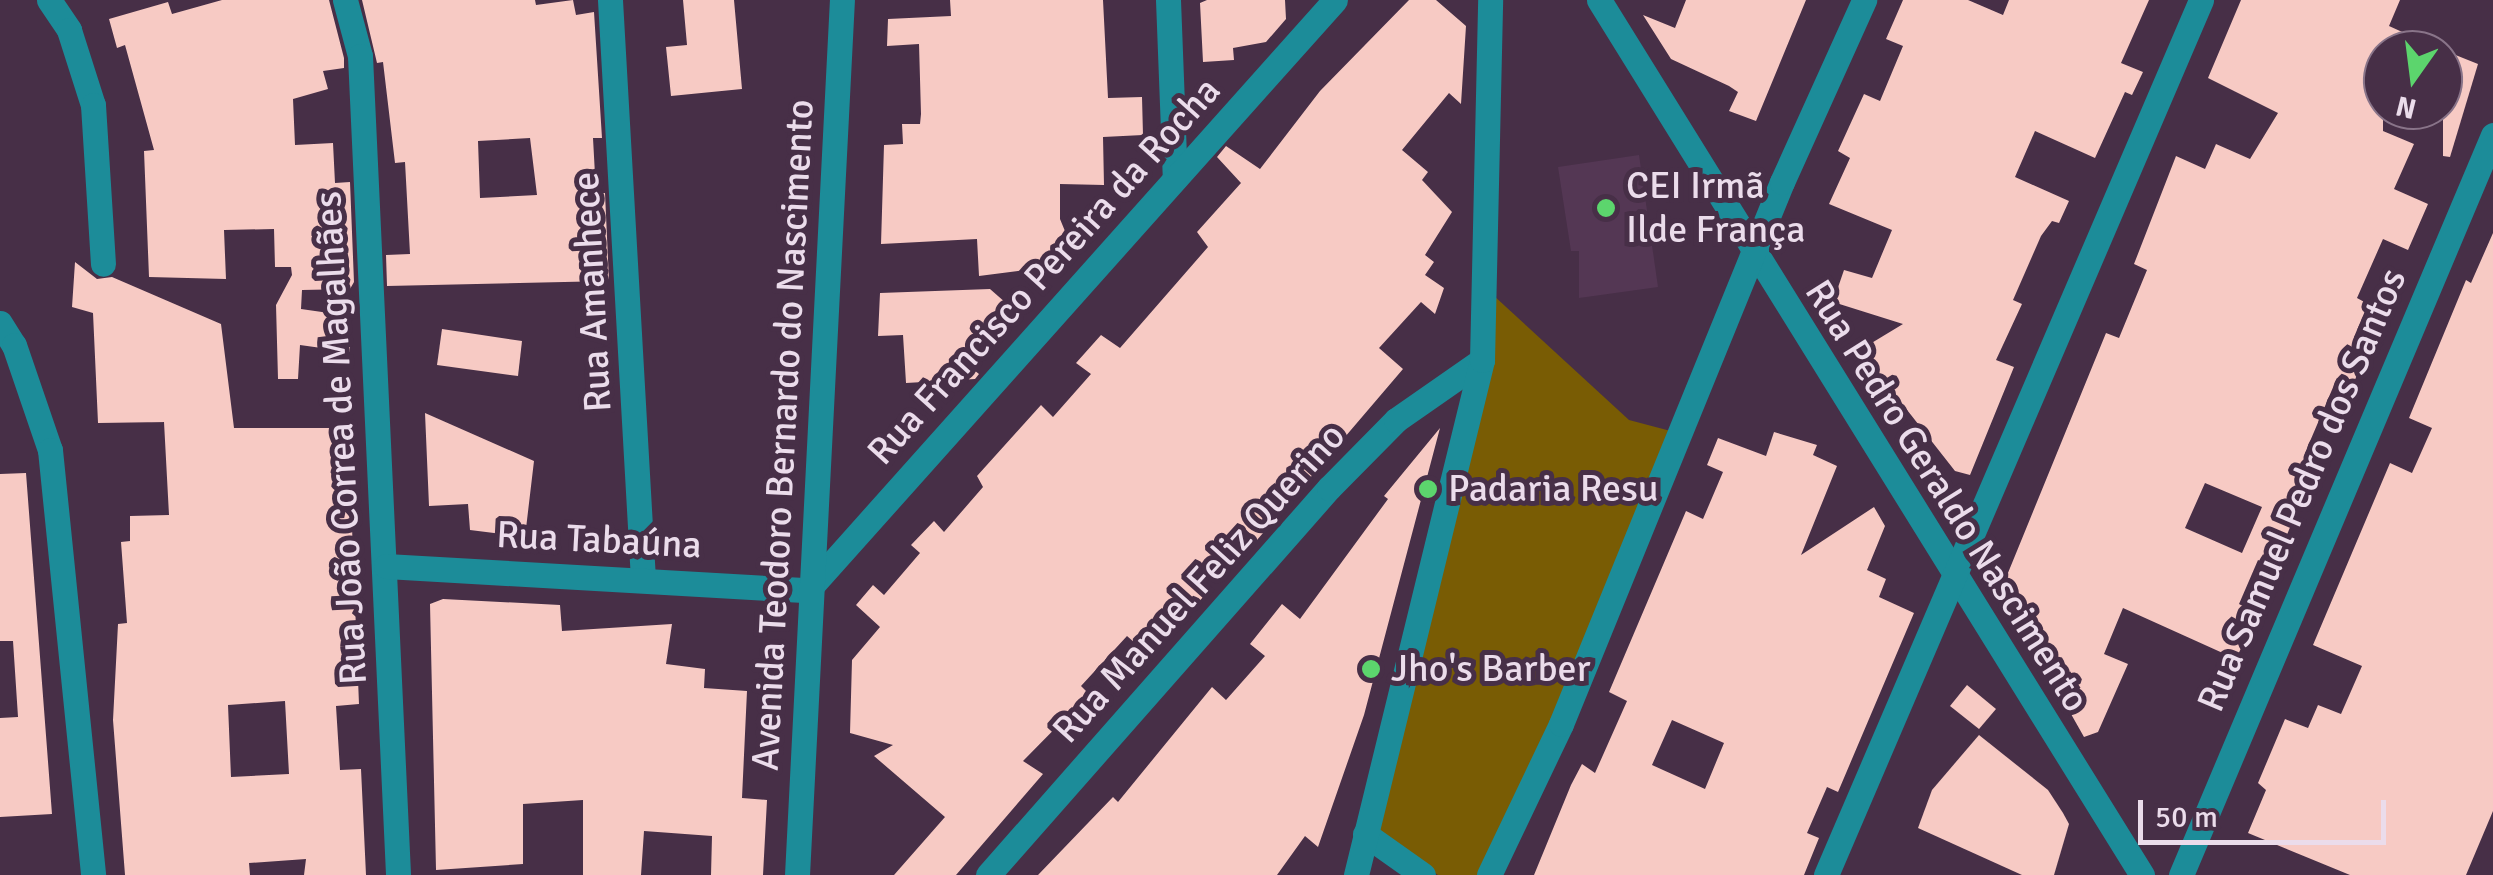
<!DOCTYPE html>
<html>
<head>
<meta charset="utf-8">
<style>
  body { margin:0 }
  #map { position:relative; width:2493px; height:875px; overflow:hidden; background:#472f47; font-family:Signika,sans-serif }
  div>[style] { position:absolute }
  .built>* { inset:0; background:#543754 }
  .green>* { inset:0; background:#795c04 }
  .building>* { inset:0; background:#f7cac4 }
  .minor>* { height:25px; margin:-12.5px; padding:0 12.5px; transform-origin:12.5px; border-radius:12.5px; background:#1c8c99 }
  .dots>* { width:28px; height:28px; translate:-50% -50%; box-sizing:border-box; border:5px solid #472f47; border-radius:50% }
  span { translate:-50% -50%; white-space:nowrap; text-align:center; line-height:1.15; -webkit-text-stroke:10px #472f47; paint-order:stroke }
  .poi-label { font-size:38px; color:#ebdceb }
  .left { translate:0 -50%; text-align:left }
  .street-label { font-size:38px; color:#ebdceb }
  .north { position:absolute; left:2363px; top:30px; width:100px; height:100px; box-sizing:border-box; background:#472f47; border:2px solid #897489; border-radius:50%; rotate:194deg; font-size:28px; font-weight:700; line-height:40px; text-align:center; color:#ebdceb }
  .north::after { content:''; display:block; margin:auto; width:35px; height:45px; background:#5cd56d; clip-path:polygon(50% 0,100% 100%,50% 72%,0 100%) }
  .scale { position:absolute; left:2138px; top:800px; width:248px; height:45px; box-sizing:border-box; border:5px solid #ebdceb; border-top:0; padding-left:12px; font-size:30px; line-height:35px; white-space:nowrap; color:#ebdceb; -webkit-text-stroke:8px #472f47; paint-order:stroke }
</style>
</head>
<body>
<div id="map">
  <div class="built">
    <div style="clip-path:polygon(1639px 155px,1658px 287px,1579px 298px,1579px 251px,1571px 251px,1558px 167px)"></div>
  </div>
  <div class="green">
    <div style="clip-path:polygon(1493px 295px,1629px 420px,1682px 434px,1489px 875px,1438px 875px,1372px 829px)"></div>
  </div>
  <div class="building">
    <div style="clip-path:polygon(222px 0,329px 0,344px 58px,344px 68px,323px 71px,328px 89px,293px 99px,295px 145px,333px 143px,335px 183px,350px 182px,354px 282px,350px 289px,302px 290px,301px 309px,350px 316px,350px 352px,300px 345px,298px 379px,278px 379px,276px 305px,292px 275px,291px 267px,275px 267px,274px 229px,224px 230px,226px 279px,149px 277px,144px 151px,154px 150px,125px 45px,117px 48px,109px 19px,168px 2px,172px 14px)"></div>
    <div style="clip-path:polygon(evenodd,362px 0,535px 0,536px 5px,573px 0,576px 15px,594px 12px,602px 138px,593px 138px,596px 193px,605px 193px,609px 281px,387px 286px,386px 255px,410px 254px,405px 162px,395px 163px,383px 62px,377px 63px,362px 0,530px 138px,537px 195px,480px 198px,478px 141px,530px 138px)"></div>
    <div style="clip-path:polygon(683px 0,734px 0,742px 89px,671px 96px,666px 47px,687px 45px)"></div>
    <div style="clip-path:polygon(950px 0,1103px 0,1108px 98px,1142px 97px,1143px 135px,1103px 137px,1104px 185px,1060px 184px,1060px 219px,1074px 253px,1063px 265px,979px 276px,977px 239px,881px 244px,884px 145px,903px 144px,902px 124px,920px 124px,921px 114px,919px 44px,887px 46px,888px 19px,951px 16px)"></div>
    <div style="clip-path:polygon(1207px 0,1285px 0,1286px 19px,1266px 42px,1233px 48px,1234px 60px,1203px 62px,1200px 3px)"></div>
    <div style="clip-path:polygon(1409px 0,1436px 0,1466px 26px,1461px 104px,1449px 93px,1402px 150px,1428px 172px,1422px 180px,1452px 212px,1425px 255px,1434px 262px,1425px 275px,1444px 288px,1435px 314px,1421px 302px,1379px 348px,1403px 369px,1257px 540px,1241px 525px,1198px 576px,1209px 590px,1178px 626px,1164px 611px,1135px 643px,1127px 636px,1081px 686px,1089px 694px,1023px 761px,1043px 774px,956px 875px,894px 875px,945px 817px,874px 756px,893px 745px,850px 733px,852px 660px,880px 627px,856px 605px,873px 585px,884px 595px,920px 553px,911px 545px,934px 521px,944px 532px,983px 487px,977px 476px,1041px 405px,1053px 417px,1091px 374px,1076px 363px,1101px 335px,1120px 348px,1208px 247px,1197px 232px,1241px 183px,1217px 157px,1226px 146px,1260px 169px,1320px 91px)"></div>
    <div style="clip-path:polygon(1686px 0,1806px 0,1756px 121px,1729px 111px,1738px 92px,1729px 86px,1671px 59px,1643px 15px,1675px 28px)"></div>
    <div style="clip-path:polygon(1903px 0,1968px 0,2003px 15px,2009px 0,2149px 0,2121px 63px,2143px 72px,2132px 95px,2125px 92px,2095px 158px,2035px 131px,2015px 177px,2069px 201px,2059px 223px,2052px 221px,2041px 236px,2013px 300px,2022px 304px,1996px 360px,2014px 367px,1970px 475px,1955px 471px,1860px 350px,1903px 324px,1833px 302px,1844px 270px,1872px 278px,1892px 230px,1829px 204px,1850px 158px,1838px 151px,1864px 94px,1880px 101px,1903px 46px,1886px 39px)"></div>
    <div style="clip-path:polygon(evenodd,2241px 0,2400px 0,2389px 26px,2442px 50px,2383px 50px,2383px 131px,2414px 144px,2394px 189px,2428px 204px,2408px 250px,2383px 239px,2357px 298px,2368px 304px,2354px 337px,2371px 341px,2352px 387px,2337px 378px,2305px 453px,2318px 458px,2274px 567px,2258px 560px,2239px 604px,2257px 614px,2236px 659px,2123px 608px,2104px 654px,2128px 664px,2098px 732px,2084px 737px,2001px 590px,2106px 333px,2119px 338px,2147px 270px,2134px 264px,2176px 156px,2205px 169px,2216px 144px,2250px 159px,2278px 113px,2208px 78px,2241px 0,2205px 483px,2262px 507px,2242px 553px,2185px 528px,2205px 483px)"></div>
    <div style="clip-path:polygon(2443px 50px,2478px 64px,2450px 157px,2443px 156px)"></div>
    <div style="clip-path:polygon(2493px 233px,2493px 811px,2466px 875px,2350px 875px,2248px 833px,2266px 790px,2258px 783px,2285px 719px,2308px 728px,2318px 705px,2341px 714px,2362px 666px,2313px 645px,2390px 463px,2412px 473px,2432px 428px,2409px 418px,2466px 280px,2471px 283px)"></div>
    <div style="clip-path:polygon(evenodd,75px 262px,97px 279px,112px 277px,221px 324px,234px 428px,339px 428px,341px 478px,350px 477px,359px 704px,336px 706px,340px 770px,361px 769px,366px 875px,304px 875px,306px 859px,249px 863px,250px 875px,125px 875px,113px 720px,118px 624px,127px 623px,121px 542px,130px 541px,130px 516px,169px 515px,164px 422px,98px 423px,93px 313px,72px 307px,75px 262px,285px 701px,289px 774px,231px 777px,228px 705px,285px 701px)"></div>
    <div style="clip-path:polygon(990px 289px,1014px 310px,965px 363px,979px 374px,975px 379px,906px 383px,903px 335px,878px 336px,880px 293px)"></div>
    <div style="clip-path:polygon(442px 329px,522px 341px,518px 376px,437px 365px)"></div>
    <div style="clip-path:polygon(425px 413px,534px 461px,525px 537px,470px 530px,468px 504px,429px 506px)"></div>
    <div style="clip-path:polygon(1440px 428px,1364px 715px,1318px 847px,1305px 836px,1277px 875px,1038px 875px,1113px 797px,1118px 802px,1212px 687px,1226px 700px,1265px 656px,1250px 644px,1282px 604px,1300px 619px,1388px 499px,1384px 496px)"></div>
    <div style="clip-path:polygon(evenodd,1774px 432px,1817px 445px,1813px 455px,1837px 466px,1801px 555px,1874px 507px,1885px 526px,1867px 570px,1886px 579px,1879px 597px,1914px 613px,1838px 792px,1827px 787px,1807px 833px,1819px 838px,1804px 875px,1534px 875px,1571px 785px,1582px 764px,1595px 773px,1627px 701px,1609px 692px,1686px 511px,1703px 519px,1723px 472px,1707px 465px,1718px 438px,1766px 456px,1774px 432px,1672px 720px,1724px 743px,1705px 789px,1652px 765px,1672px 720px)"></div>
    <div style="clip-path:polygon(26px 473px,52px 814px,0 817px,0 718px,18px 717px,13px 641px,0 641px,0 474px)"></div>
    <div style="clip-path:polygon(443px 599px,560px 605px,562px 631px,672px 624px,666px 664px,705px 669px,704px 688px,747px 691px,742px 798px,767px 800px,763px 875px,711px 875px,712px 836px,644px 831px,641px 875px,583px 875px,583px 800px,523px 804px,523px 864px,436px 870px,430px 604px)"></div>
    <div style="clip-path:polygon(1967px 685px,1996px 709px,1979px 729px,1950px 706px)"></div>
    <div style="clip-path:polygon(1979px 735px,2048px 790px,2063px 813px,2069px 824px,2054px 875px,2022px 875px,1918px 828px,1932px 790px)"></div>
  </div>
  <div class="minor">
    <div style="left:49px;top:0;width:36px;rotate:56deg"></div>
    <div style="left:69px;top:30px;width:79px;rotate:72.3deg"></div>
    <div style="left:93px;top:105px;width:159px;rotate:86.4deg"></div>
    <div style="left:345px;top:0;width:58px;rotate:75deg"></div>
    <div style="left:360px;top:56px;width:820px;rotate:87.34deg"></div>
    <div style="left:610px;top:0;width:581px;rotate:86.74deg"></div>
    <div style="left:1168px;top:0;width:179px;rotate:87.8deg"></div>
    <div style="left:1599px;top:0;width:1030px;rotate:58.18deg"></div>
    <div style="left:0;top:323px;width:26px;rotate:58deg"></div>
    <div style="left:14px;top:345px;width:111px;rotate:71.1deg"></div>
    <div style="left:50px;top:450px;width:427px;rotate:84.2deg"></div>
    <div style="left:386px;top:566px;width:423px;rotate:3.3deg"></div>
    <div style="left:808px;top:590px;width:791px;rotate:-48.23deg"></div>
    <div style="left:1365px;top:834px;width:71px;rotate:35.3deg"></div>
    <div style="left:797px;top:875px;width:876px;rotate:-87.06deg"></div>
    <div style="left:988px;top:875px;width:516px;rotate:-48.62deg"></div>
    <div style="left:1329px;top:488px;width:95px;rotate:-45.4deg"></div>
    <div style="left:1396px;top:420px;width:105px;rotate:-34.9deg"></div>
    <div style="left:1356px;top:875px;width:530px;rotate:-76.25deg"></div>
    <div style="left:1482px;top:360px;width:360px;rotate:-88.7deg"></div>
    <div style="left:1489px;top:875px;width:167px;rotate:-64.5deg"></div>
    <div style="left:1561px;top:724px;width:585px;rotate:-67.82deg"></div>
    <div style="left:1782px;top:182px;width:200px;rotate:-65.7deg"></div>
    <div style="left:1826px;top:875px;width:952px;rotate:-66.8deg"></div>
    <div style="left:2181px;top:875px;width:803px;rotate:-67.14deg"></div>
  </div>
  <div class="dots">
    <div style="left:1606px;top:208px;background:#5cd56d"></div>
    <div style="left:1428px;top:489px;background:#5cd56d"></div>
    <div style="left:1371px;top:669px;background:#5cd56d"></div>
  </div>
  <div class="poi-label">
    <span class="left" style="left:1626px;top:208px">CEI Irmã<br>Ilde França</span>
    <span class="left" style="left:1448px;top:489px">Padaria Resu</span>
    <span class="left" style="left:1391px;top:669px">Jho's Barber</span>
  </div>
  <div class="street-label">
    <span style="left:1044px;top:271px;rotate:-48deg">Rua Francisco Pereira da Rocha</span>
    <span style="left:592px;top:292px;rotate:-93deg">Rua Amanhece</span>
    <span style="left:783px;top:435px;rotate:-87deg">Avenida Teodoro Bernardo do Nascimento</span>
    <span style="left:341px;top:438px;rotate:-93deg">Rua João Correa de Magalhães</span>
    <span style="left:2302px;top:490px;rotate:-67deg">Rua Samuel Pedro dos Santos</span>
    <span style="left:1947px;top:496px;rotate:58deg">Rua Pedro Geraldo Nascimento</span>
    <span style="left:599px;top:540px;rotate:3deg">Rua Tabaúna</span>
    <span style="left:1199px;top:583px;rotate:-48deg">Rua Manuel Feliz Querino</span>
  </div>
  <div class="north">N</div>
  <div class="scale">50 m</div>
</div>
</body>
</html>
